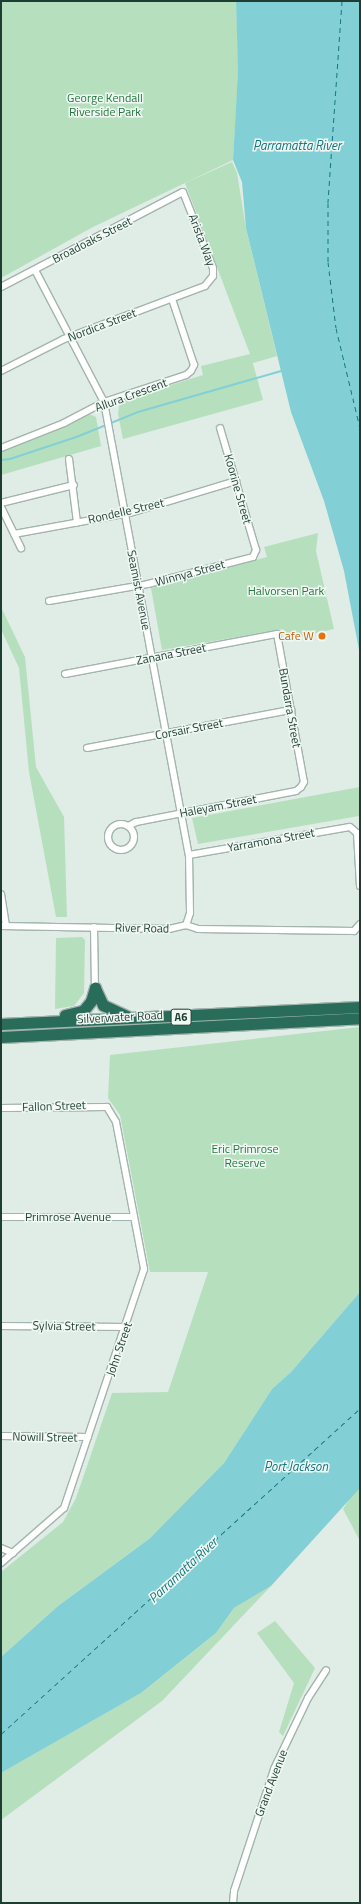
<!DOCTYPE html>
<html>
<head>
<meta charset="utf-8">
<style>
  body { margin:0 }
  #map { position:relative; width:361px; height:1904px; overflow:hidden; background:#e0ece6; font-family:"Titillium Web",sans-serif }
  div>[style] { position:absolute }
  .green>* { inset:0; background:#b6dfbe }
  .water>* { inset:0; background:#82d0d6 }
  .stream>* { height:2px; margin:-1px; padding:0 1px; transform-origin:1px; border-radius:1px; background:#82d0d6 }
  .ferry>* { height:1px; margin-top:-0.5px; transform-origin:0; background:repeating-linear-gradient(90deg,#14757f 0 5px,transparent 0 9px) }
  .roads { filter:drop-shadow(1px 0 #a2b4ad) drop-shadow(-1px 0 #a2b4ad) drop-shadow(0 1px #a2b4ad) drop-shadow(0 -1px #a2b4ad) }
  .street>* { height:6px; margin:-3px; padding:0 3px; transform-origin:3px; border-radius:3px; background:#fff }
  .street>.ring { margin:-3px; padding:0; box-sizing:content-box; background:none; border:6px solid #fff; border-radius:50% }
  .highway>* { height:11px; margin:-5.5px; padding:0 5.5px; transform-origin:5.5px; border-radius:5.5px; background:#286c59 }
  .dots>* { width:11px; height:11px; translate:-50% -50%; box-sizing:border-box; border:2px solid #f0f8f4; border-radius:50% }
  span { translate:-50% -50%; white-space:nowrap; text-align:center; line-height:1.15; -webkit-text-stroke:3px #f0f8f4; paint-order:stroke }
  .shield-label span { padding:1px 3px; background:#f0f8f4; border:1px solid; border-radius:3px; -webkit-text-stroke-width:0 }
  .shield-label { font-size:11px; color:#1f3e33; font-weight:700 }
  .park-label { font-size:12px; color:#26783f }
  .street-label { font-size:12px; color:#1f3e33 }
  .food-label { font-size:12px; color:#c56008 }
  .right { translate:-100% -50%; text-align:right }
  .water-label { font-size:13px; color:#14757f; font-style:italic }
  .frame { position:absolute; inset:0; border:2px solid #1f3e33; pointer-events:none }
</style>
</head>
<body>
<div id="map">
  <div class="green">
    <div style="clip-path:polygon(1px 1px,236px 1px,238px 60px,272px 1px,238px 75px,233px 160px,93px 227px,1px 278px)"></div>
    <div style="clip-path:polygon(232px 162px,237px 173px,246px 228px,277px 356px,253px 363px,252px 360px,263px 400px,123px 439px,118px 414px,120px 401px,203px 375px,201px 366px,250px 354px,185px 183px)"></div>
    <div style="clip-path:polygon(89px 414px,96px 417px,101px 446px,1px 475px,1px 451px)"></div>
    <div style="clip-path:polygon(318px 533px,316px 551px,334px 629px,287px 640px,283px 629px,162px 650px,151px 588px,267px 557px,264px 547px)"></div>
    <div style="clip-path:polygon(1px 607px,25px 657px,36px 767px,64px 817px,67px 917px,56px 917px,29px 772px,19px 668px,1px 629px)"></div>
    <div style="clip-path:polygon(360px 787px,360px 836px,359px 816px,198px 844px,192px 818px)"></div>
    <div style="clip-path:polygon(82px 937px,85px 940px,84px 993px,74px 1006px,55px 1009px,56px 938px)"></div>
    <div style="clip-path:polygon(360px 1027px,360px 1292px,291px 1372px,272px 1389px,224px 1463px,149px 1539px,58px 1606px,1px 1657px,1px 1572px,63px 1522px,76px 1498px,112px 1393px,168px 1392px,208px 1272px,150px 1272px,120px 1115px,108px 1098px,110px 1055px)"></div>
    <div style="clip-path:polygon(360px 1484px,360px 1541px,343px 1509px)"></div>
    <div style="clip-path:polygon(271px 1586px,162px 1701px,1px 1820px,1px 1773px,141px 1693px,216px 1633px,234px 1608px)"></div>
    <div style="clip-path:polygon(275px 1621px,315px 1668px,283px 1736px,279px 1732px,294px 1683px,257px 1633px)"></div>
  </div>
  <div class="water">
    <div style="clip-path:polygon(236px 1px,360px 1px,360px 655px,344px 571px,324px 501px,291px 412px,246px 228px,242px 182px,233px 160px,238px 71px)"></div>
    <div style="clip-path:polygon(360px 1292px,360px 1488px,271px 1586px,234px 1608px,216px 1633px,141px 1693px,1px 1773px,1px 1657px,58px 1606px,149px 1539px,224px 1463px,272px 1389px,291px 1372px)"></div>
  </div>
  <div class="stream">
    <div style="left:1px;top:460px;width:9px;rotate:-6deg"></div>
    <div style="left:10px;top:459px;width:73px;rotate:-18.4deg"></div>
    <div style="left:79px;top:436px;width:64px;rotate:-22.1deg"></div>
    <div style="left:138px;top:412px;width:149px;rotate:-16deg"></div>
  </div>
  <div class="ferry">
    <div style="left:342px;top:1px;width:202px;rotate:94deg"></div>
    <div style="left:328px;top:203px;width:59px;rotate:90deg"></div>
    <div style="left:328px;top:262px;width:66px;rotate:83.1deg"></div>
    <div style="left:336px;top:328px;width:103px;rotate:76.5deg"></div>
    <div style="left:1px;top:1734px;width:484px;rotate:-42.2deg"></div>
  </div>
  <div class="roads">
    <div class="street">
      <div style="left:35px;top:270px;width:149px;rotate:62.4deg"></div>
      <div style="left:104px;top:402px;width:461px;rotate:79.4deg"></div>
      <div style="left:189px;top:855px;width:58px;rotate:89deg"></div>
      <div style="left:190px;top:913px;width:13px;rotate:108deg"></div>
      <div style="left:1px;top:287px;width:205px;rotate:-27.6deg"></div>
      <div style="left:183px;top:192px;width:82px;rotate:68.5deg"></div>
      <div style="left:213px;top:268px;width:8px;rotate:90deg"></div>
      <div style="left:213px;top:276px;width:13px;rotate:129deg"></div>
      <div style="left:205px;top:286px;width:151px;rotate:159.4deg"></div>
      <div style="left:64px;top:339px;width:71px;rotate:153.1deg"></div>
      <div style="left:1px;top:448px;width:68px;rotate:-21.6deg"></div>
      <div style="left:64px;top:423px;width:45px;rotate:-27.7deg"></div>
      <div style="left:104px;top:402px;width:86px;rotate:-18.2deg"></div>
      <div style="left:186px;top:375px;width:6px;rotate:-39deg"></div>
      <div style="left:191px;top:371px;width:7px;rotate:-63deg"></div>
      <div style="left:194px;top:365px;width:70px;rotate:-108.4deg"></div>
      <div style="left:69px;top:459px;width:64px;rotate:82.8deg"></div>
      <div style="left:1px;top:503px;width:75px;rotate:-13.9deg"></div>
      <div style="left:1px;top:507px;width:46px;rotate:64deg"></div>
      <div style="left:14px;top:534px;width:118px;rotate:-10.3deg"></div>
      <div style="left:130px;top:513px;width:111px;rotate:-16.8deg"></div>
      <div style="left:49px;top:601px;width:100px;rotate:-9.7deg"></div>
      <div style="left:148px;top:584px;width:108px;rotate:-14.4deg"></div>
      <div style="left:253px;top:557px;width:8px;rotate:-67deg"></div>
      <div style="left:256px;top:550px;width:127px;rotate:-106.4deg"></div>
      <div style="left:65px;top:674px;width:216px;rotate:-10.7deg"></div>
      <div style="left:277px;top:634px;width:150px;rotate:79.7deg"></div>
      <div style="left:304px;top:782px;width:6px;rotate:121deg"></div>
      <div style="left:301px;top:787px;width:6px;rotate:141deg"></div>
      <div style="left:296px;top:791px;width:163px;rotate:169deg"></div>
      <div style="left:136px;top:822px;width:9px;rotate:153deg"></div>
      <div style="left:87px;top:748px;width:208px;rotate:-10.6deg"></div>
      <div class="ring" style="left:108px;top:824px;width:20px;height:20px"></div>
      <div style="left:189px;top:855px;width:163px;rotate:-9.9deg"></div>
      <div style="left:350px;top:827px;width:9px;rotate:41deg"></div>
      <div style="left:357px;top:833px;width:53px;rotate:86.8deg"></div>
      <div style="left:1px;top:894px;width:32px;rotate:81deg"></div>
      <div style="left:1px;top:926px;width:168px;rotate:1deg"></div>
      <div style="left:169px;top:929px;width:17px;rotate:-13deg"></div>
      <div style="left:186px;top:925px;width:13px;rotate:18deg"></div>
      <div style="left:198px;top:929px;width:156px;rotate:0.7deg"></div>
      <div style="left:354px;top:931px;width:9px;rotate:-49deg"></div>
      <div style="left:94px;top:927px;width:61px;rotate:89.1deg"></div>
      <div style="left:1px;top:1108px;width:106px;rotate:-0.5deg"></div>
      <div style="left:107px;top:1107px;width:17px;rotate:59deg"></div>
      <div style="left:116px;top:1122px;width:150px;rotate:79.2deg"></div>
      <div style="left:144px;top:1269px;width:252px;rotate:108.5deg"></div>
      <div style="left:64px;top:1508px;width:84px;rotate:138.9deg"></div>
      <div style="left:1px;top:1217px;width:133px"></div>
      <div style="left:1px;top:1326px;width:125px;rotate:0.5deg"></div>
      <div style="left:1px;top:1436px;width:87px;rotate:0.7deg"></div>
      <div style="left:1px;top:1548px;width:13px;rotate:23deg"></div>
      <div style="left:233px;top:1903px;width:12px;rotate:-85deg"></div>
      <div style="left:234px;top:1891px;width:128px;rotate:-71.8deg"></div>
      <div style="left:274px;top:1769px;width:79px;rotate:-64.4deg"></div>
      <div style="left:308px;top:1698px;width:33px;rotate:-57deg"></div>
    </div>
    <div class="highway">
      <div style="left:95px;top:988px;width:19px;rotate:65deg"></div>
      <div style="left:103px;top:1005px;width:26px;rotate:25deg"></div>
      <div style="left:65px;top:1015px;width:18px;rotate:-13deg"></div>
      <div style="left:83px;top:1011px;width:13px;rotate:-51deg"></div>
      <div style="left:91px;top:1001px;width:14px;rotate:-73deg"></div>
      <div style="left:1px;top:1024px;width:359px;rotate:-2.7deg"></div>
      <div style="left:1px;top:1037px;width:360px;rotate:-3deg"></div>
    </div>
  </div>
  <div class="dots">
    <div style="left:322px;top:636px;background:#e8710a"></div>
  </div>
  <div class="shield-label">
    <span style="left:181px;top:1017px">A6</span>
  </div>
  <div class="park-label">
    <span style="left:105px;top:105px">George Kendall<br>Riverside Park</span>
    <span style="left:286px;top:591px">Halvorsen Park</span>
    <span style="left:245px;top:1156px">Eric Primrose<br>Reserve</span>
  </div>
  <div class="street-label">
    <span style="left:92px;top:240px;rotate:-27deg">Broadoaks Street</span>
    <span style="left:202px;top:240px;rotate:69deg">Arista Way</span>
    <span style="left:102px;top:325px;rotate:-21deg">Nordica Street</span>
    <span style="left:131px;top:395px;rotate:-20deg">Allura Crescent</span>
    <span style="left:238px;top:489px;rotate:74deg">Koorine Street</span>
    <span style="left:126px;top:511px;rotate:-13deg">Rondelle Street</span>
    <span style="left:190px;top:573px;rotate:-15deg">Winnya Street</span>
    <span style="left:139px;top:590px;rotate:79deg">Seamist Avenue</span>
    <span style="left:171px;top:654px;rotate:-11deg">Zanana Street</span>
    <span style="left:290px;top:708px;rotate:80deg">Bundarra Street</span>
    <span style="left:189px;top:729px;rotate:-11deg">Corsair Street</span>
    <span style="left:218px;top:806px;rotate:-11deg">Haleyam Street</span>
    <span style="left:271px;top:840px;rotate:-10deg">Yarramona Street</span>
    <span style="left:142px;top:928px;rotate:1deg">River Road</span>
    <span style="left:120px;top:1017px;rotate:-3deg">Silverwater Road</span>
    <span style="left:54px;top:1106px;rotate:-2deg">Fallon Street</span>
    <span style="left:68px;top:1217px">Primrose Avenue</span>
    <span style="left:64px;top:1326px;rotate:1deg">Sylvia Street</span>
    <span style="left:119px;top:1349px;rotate:-71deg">John Street</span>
    <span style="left:45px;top:1437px;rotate:1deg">Nowill Street</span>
    <span style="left:271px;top:1783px;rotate:-69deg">Grand Avenue</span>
  </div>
  <div class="food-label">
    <span class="right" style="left:314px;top:636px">Cafe W</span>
  </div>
  <div class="water-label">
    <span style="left:297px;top:145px">Parramatta River</span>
    <span style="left:296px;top:1466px">Port Jackson</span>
    <span style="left:183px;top:1570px;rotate:-43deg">Parramatta River</span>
  </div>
  <div class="frame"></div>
</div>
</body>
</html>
